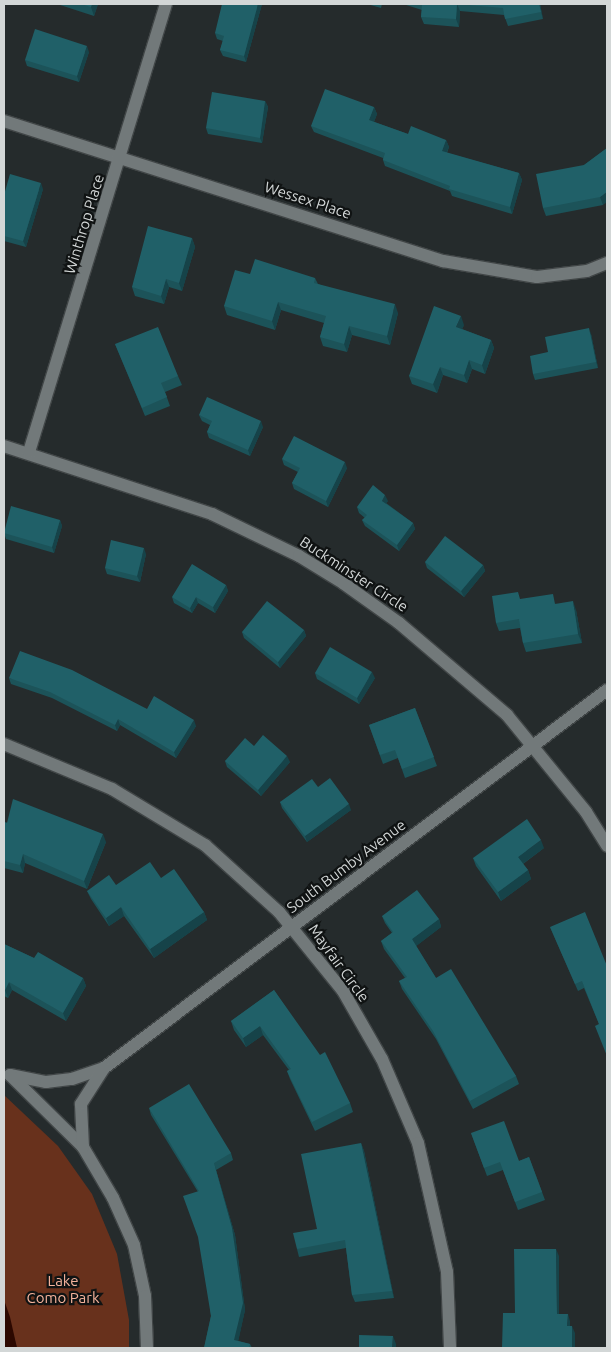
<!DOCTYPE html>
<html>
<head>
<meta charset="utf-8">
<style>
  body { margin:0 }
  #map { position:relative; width:611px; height:1352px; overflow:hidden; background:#252b2c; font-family:Ubuntu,sans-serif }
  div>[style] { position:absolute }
  .green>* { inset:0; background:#68311c }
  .water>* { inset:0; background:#2c0800 }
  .roads { filter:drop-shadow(1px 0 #414647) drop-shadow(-1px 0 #414647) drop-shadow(0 1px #414647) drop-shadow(0 -1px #414647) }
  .minor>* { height:12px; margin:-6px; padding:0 6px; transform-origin:6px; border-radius:6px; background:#72797a }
  .tertiary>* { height:12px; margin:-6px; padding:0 6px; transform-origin:6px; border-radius:6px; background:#72797a }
  .wall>* { inset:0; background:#1c5359 }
  .shaded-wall>* { inset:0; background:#164349 }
  .building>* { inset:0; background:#206068 }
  span { translate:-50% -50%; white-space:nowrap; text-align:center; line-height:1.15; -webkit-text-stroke:4.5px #101313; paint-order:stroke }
  .street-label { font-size:15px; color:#d3d7d7 }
  .park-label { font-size:15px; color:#f3b29b }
  .frame { position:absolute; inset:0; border:5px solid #d3d7d7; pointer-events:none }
</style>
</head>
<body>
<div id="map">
  <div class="green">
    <div style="clip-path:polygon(4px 1095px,58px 1146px,92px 1194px,117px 1254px,129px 1320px,129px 1348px,17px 1348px,4px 1300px)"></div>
  </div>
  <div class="water">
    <div style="clip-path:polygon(4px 1300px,10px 1317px,17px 1348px,4px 1348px)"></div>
  </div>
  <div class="roads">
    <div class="minor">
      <div style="left:4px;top:121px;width:461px;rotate:17.7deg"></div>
      <div style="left:443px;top:261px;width:95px;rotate:9.7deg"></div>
      <div style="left:537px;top:277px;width:50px;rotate:-6.8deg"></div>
      <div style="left:587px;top:271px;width:22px;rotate:-22deg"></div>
      <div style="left:4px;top:446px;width:219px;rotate:18.1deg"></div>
      <div style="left:212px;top:514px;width:97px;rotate:25.8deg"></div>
      <div style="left:299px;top:556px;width:52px;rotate:31.5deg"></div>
      <div style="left:343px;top:583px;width:69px;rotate:35.5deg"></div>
      <div style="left:399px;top:623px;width:142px;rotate:40.4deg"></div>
      <div style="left:507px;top:715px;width:125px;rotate:50.8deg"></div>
      <div style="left:586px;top:812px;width:40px;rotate:58deg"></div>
      <div style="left:29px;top:452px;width:468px;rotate:-73deg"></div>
      <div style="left:4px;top:744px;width:117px;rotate:22.6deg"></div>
      <div style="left:112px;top:789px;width:109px;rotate:31.1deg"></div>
      <div style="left:205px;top:845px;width:100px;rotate:42.2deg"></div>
      <div style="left:279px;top:912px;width:102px;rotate:51deg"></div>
      <div style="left:343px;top:991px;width:78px;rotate:60.2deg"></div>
      <div style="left:382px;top:1059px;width:91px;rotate:66.8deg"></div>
      <div style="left:418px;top:1143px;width:132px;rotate:77.3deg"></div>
      <div style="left:447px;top:1272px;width:76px;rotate:87.7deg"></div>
    </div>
    <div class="tertiary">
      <div style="left:10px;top:1075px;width:37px;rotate:11deg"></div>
      <div style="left:46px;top:1082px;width:26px;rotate:-7deg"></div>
      <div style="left:72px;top:1079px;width:34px;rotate:-19deg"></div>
      <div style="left:104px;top:1068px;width:629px;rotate:-36.92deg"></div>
      <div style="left:10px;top:1075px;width:103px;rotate:44.6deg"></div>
      <div style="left:83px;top:1147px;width:59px;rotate:59.5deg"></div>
      <div style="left:113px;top:1198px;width:51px;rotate:65.9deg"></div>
      <div style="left:134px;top:1245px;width:52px;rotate:77.8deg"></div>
      <div style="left:145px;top:1296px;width:52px;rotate:87.8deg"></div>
      <div style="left:83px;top:1147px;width:43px;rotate:-92.7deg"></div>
      <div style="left:81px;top:1104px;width:43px;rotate:-57.4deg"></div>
    </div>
  </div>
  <div class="wall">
    <div style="clip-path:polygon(57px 4px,98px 4px,94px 16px)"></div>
    <div style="clip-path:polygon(262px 4px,246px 62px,223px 56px,220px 50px,223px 41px,217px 39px,215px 33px)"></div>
    <div style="clip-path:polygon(367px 4px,382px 4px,381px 8px)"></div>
    <div style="clip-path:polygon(403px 4px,540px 4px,543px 19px,508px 26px,504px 15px,460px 11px,459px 27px,424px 24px,421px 17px,422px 10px)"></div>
    <div style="clip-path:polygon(89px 52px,79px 82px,27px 66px,25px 60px)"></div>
    <div style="clip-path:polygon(265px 101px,268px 107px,262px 143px,208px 134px,206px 128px)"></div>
    <div style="clip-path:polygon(374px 107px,377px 114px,374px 122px,408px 134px,446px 140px,449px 147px,447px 153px,519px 173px,522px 180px,512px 214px,452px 196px,450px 191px,385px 166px,383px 160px,383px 158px,314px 132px,311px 126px)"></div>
    <div style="clip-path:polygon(607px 148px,603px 205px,546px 216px,543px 208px,584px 165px)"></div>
    <div style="clip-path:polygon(43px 189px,26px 247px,4px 241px,4px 195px)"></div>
    <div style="clip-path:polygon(192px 238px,195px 247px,182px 291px,169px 287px,164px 304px,135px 296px,132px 287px)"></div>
    <div style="clip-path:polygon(250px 274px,315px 278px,318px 284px,398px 313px,390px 345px,352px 335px,347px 352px,323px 346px,320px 337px,324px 323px,281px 310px,275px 330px,227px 315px,224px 306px)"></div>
    <div style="clip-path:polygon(464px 325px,462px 329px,491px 340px,494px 348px,485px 374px,472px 369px,467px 383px,443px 375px,437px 393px,412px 384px,409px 376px)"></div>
    <div style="clip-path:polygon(591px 334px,598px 368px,535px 380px,533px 374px,548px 352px)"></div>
    <div style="clip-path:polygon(115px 344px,178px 376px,182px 385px,165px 392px,170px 406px,145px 416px)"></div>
    <div style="clip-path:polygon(199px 415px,263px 427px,250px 456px,209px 438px,207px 432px,210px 425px,202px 421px)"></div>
    <div style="clip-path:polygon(282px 459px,347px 468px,328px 507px,294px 489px,292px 483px,298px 472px,284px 465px)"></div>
    <div style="clip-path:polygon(388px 501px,386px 503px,413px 523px,415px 529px,399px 551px,365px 526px,362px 520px,365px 518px,359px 513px,357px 507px)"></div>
    <div style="clip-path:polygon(60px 520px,62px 526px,54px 553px,6px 539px,4px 533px)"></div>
    <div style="clip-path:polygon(146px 554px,140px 582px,107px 574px,105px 568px)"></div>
    <div style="clip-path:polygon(425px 562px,483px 565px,485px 571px,464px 597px,427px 568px)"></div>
    <div style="clip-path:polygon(226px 585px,228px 591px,215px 613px,198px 603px,192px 613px,174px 603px,172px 597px)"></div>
    <div style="clip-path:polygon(521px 599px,557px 604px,576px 610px,582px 643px,526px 652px,523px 643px,520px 628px,499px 631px,496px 623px)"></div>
    <div style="clip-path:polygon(304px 630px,306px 636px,280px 668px,244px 638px,242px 632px)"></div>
    <div style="clip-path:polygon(315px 673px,375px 678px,359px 704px,317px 679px)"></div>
    <div style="clip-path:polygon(9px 678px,147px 709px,196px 726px,176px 758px,120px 725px,117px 731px,52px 698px,11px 684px)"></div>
    <div style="clip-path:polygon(415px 708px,437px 766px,405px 778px,398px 758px,383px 764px,369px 725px)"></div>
    <div style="clip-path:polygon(254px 746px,290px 762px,261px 796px,227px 767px,225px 761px)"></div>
    <div style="clip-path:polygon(318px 787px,351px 810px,307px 842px,282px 808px,280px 802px)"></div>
    <div style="clip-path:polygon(4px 822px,106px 842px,87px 889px,25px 863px,23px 873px,4px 868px)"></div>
    <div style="clip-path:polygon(544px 848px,523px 864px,528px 870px,531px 879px,501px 901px,476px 866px,473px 858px)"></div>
    <div style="clip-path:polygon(161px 878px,204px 912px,207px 920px,154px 958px,124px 916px,109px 926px,91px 899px,87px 891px)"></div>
    <div style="clip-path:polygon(382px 916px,439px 919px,441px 927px,416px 946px,436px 978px,516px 1076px,519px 1084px,473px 1109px,436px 1039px,402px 989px,399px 981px,405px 978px,384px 949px,381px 941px,392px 933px,385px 923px)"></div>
    <div style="clip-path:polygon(550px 927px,607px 966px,599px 1024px,584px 988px,578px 991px)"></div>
    <div style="clip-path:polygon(4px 944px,34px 958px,83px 978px,86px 986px,66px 1021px,12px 990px,8px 998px,4px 996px)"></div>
    <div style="clip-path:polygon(274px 990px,350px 1103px,353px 1112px,315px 1131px,290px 1079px,287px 1071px,289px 1070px,263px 1035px,246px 1047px,234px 1030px,231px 1021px)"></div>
    <div style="clip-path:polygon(149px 1108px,231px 1153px,233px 1160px,216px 1170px,235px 1235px,245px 1310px,238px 1341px,250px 1344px,252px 1348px,204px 1348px,211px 1316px,198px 1192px,151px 1115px)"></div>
    <div style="clip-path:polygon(471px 1133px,519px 1161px,529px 1157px,545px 1200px,518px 1210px,503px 1170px,487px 1176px)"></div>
    <div style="clip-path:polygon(361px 1143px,364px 1151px,394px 1298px,355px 1302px,352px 1295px,346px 1248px,299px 1257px,297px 1249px,317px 1229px)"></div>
  </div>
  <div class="shaded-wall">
    <div style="clip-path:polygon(92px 4px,98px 4px,94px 16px,91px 7px)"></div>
    <div style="clip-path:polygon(258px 4px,262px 4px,246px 62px,244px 56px)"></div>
    <div style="clip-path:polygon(457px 4px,460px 11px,459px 27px,456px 19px)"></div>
    <div style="clip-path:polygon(539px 4px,540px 4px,543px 19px,541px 12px)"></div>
    <div style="clip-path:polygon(87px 46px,89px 52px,79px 82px,77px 76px)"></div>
    <div style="clip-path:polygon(265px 101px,268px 107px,262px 143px,260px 138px)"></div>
    <div style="clip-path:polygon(374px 107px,377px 114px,372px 127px,369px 120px)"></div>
    <div style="clip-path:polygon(446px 140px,449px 147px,444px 158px,442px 151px)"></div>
    <div style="clip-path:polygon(519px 173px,522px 180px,512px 214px,510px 207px)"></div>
    <div style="clip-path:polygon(41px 183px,43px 189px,26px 247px,23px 241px)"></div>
    <div style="clip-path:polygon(607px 192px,607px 202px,603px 205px,600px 197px)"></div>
    <div style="clip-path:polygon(192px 238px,195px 247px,182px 291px,179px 283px)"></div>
    <div style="clip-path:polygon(166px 279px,169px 287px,164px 304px,161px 296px)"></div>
    <div style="clip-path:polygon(278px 302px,281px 310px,275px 330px,272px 321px)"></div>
    <div style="clip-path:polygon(395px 304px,398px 313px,390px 345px,387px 336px)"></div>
    <div style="clip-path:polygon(461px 316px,464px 325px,459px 336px,456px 327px)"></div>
    <div style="clip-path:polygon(349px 326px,352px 335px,347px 352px,344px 344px)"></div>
    <div style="clip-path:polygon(589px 328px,591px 334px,598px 368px,596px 362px)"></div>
    <div style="clip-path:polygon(491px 340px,494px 348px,485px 374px,482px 365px)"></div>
    <div style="clip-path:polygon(469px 360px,472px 369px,467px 383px,464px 375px)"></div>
    <div style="clip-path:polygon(440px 367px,443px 375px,437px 393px,433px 384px)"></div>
    <div style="clip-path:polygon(261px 421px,263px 427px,250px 456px,248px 450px)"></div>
    <div style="clip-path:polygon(345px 462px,347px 468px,328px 507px,326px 501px)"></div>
    <div style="clip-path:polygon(385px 495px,388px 501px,384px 506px,382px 501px)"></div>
    <div style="clip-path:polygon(60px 520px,62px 526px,54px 553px,52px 547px)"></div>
    <div style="clip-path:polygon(413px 523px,415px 529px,399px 551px,397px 545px)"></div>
    <div style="clip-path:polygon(144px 548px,146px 554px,140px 582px,137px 576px)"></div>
    <div style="clip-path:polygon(483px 565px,485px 571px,464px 597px,461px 591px)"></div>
    <div style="clip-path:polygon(226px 585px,228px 591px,215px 613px,213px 607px)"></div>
    <div style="clip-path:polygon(196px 597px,198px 603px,192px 613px,190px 608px)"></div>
    <div style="clip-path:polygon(573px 601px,576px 610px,582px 643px,578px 634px)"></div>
    <div style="clip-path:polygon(304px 630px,306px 636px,280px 668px,278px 662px)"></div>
    <div style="clip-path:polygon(372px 672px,375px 678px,359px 704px,357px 698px)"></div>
    <div style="clip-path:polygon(118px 719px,120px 725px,117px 731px,115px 725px)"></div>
    <div style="clip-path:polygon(194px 720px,196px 726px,176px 758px,174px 752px)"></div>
    <div style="clip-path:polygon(287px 756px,290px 762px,261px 796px,258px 790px)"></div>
    <div style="clip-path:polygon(349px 804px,351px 810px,307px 842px,305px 836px)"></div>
    <div style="clip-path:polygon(103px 834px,106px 842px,87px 889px,84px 881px)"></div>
    <div style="clip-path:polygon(541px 840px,544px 848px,521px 865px,518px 857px)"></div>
    <div style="clip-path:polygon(23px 854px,25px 863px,23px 873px,20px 865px)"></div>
    <div style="clip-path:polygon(528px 870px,531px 879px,501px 901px,498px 892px)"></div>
    <div style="clip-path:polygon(121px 907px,124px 916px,109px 926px,106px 918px)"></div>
    <div style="clip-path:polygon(204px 912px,207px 920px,154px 958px,150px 949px)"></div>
    <div style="clip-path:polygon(439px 919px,441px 927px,415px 947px,412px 939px)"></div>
    <div style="clip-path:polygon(83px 978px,86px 986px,66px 1021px,63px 1013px)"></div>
    <div style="clip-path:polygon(9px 982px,12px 990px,8px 998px,5px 990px)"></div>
    <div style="clip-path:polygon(260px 1026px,263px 1035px,246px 1047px,243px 1038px)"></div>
    <div style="clip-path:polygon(361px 1143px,364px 1151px,394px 1298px,392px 1291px)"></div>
    <div style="clip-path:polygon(214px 1163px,235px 1235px,245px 1310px,237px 1347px,234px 1340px)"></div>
    <div style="clip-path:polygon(556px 1249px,559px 1256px,559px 1321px,557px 1314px)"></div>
    <div style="clip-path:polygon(568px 1314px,570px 1321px,570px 1333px,567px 1326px)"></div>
    <div style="clip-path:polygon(572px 1326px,575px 1333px,575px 1348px,572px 1348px)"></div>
    <div style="clip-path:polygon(393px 1336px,396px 1344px,396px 1348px,392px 1348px)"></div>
  </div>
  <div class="building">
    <div style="clip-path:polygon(81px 4px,92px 4px,91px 7px)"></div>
    <div style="clip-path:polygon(222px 4px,258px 4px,244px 56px,220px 50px,224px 36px,215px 33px)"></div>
    <div style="clip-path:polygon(422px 4px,539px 4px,541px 12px,505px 19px,503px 8px,457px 4px,456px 19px,421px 17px)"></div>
    <div style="clip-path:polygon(35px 29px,87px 46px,77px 76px,25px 60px)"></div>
    <div style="clip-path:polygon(325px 89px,374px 107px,369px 120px,408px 134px,411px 126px,446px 140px,442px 151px,519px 173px,510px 207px,449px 189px,450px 186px,383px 160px,385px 153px,311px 126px)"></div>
    <div style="clip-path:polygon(212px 92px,265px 101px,260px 138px,206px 128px)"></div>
    <div style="clip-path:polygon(607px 148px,607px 192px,600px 197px,543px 208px,536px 174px,584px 165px)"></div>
    <div style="clip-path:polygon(10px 174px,41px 183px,23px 241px,4px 236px,4px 195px)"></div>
    <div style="clip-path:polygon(148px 226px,192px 238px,179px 283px,166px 279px,161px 296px,132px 287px)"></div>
    <div style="clip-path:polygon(255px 259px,315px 278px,314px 283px,395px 304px,387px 336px,349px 326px,344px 344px,320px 337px,326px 316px,278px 302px,272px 321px,224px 306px,235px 270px,250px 274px)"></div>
    <div style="clip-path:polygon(434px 306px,461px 316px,456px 327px,491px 340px,482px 365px,469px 360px,464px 375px,440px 367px,433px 384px,409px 376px)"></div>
    <div style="clip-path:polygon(158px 327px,178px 376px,161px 383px,167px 397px,142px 408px,115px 344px)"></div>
    <div style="clip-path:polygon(589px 328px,596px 362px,533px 374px,530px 356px,548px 352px,545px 337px)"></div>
    <div style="clip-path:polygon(207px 397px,261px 421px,248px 450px,207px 432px,212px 421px,199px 415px)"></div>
    <div style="clip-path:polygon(294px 436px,345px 462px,326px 501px,292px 483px,300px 468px,282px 459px)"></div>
    <div style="clip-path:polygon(373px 485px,385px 495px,382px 501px,413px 523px,397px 545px,362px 520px,367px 515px,357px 507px)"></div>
    <div style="clip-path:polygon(11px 506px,60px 520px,52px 547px,4px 533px)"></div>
    <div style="clip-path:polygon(445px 536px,483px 565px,461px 591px,425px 562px)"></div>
    <div style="clip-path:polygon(111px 540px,144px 548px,137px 576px,105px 568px)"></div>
    <div style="clip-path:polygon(192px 564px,226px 585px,213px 607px,196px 597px,190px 608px,172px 597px)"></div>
    <div style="clip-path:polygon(518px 592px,520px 599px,553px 594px,555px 604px,573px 601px,578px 634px,523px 643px,519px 619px,496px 623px,492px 596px)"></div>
    <div style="clip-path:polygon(267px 601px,304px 630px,278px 662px,242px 632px)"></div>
    <div style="clip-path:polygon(330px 647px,372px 672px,357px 698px,315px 673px)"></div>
    <div style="clip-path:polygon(20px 651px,72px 670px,147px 709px,154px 696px,194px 720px,174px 752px,118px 719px,115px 725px,50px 692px,9px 678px)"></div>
    <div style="clip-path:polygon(415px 708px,434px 757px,402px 769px,395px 750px,380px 755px,369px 725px)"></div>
    <div style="clip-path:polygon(263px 735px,287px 756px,258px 790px,225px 761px,245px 738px,254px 746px)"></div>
    <div style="clip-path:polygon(330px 778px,349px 804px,305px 836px,280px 802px,312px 779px,318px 787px)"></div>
    <div style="clip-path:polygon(13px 799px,103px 834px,84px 881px,23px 854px,20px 865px,4px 861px,4px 822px,7px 823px)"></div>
    <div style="clip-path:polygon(527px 819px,541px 840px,518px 857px,528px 870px,498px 892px,473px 858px)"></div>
    <div style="clip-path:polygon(150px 862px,161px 878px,174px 869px,204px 912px,150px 949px,121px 907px,106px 918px,87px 891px,109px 875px,116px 885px)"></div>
    <div style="clip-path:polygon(417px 890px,439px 919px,412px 939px,436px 978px,451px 969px,516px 1076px,470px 1101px,433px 1031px,399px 981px,407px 977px,381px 941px,393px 932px,382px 916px)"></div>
    <div style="clip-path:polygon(585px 912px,607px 966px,607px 1056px,595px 1026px,599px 1024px,582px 981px,575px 984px,550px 927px)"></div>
    <div style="clip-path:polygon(4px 944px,34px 958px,38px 952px,83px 978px,63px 1013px,9px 982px,5px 990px,4px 989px)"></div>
    <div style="clip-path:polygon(274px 990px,320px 1055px,325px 1052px,350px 1103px,312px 1122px,287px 1071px,291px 1069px,260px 1026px,243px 1038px,231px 1021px)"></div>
    <div style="clip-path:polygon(189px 1084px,231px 1153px,214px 1163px,232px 1228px,243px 1303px,234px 1340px,250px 1344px,249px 1348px,204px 1348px,211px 1316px,198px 1237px,183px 1196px,199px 1191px,149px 1108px)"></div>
    <div style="clip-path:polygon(504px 1121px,519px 1161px,529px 1157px,542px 1192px,515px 1202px,500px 1162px,484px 1168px,471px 1133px)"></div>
    <div style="clip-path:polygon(361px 1143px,392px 1291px,352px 1295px,345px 1240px,297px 1249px,293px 1233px,317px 1229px,301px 1154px)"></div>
    <div style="clip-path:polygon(514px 1249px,556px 1249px,557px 1314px,568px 1314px,567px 1326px,572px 1326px,572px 1348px,502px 1348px,503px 1313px,515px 1313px)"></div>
    <div style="clip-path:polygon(359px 1335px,393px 1336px,392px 1348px,359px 1348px)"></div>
  </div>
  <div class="street-label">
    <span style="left:308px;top:200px;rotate:18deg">Wessex Place</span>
    <span style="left:84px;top:224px;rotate:-73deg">Winthrop Place</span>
    <span style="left:354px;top:574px;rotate:33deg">Buckminster Circle</span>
    <span style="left:346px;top:866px;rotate:-37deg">South Bumby Avenue</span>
    <span style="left:339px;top:963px;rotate:54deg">Mayfair Circle</span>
  </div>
  <div class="park-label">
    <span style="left:63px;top:1289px">Lake<br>Como Park</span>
  </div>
  <div class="frame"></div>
</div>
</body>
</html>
